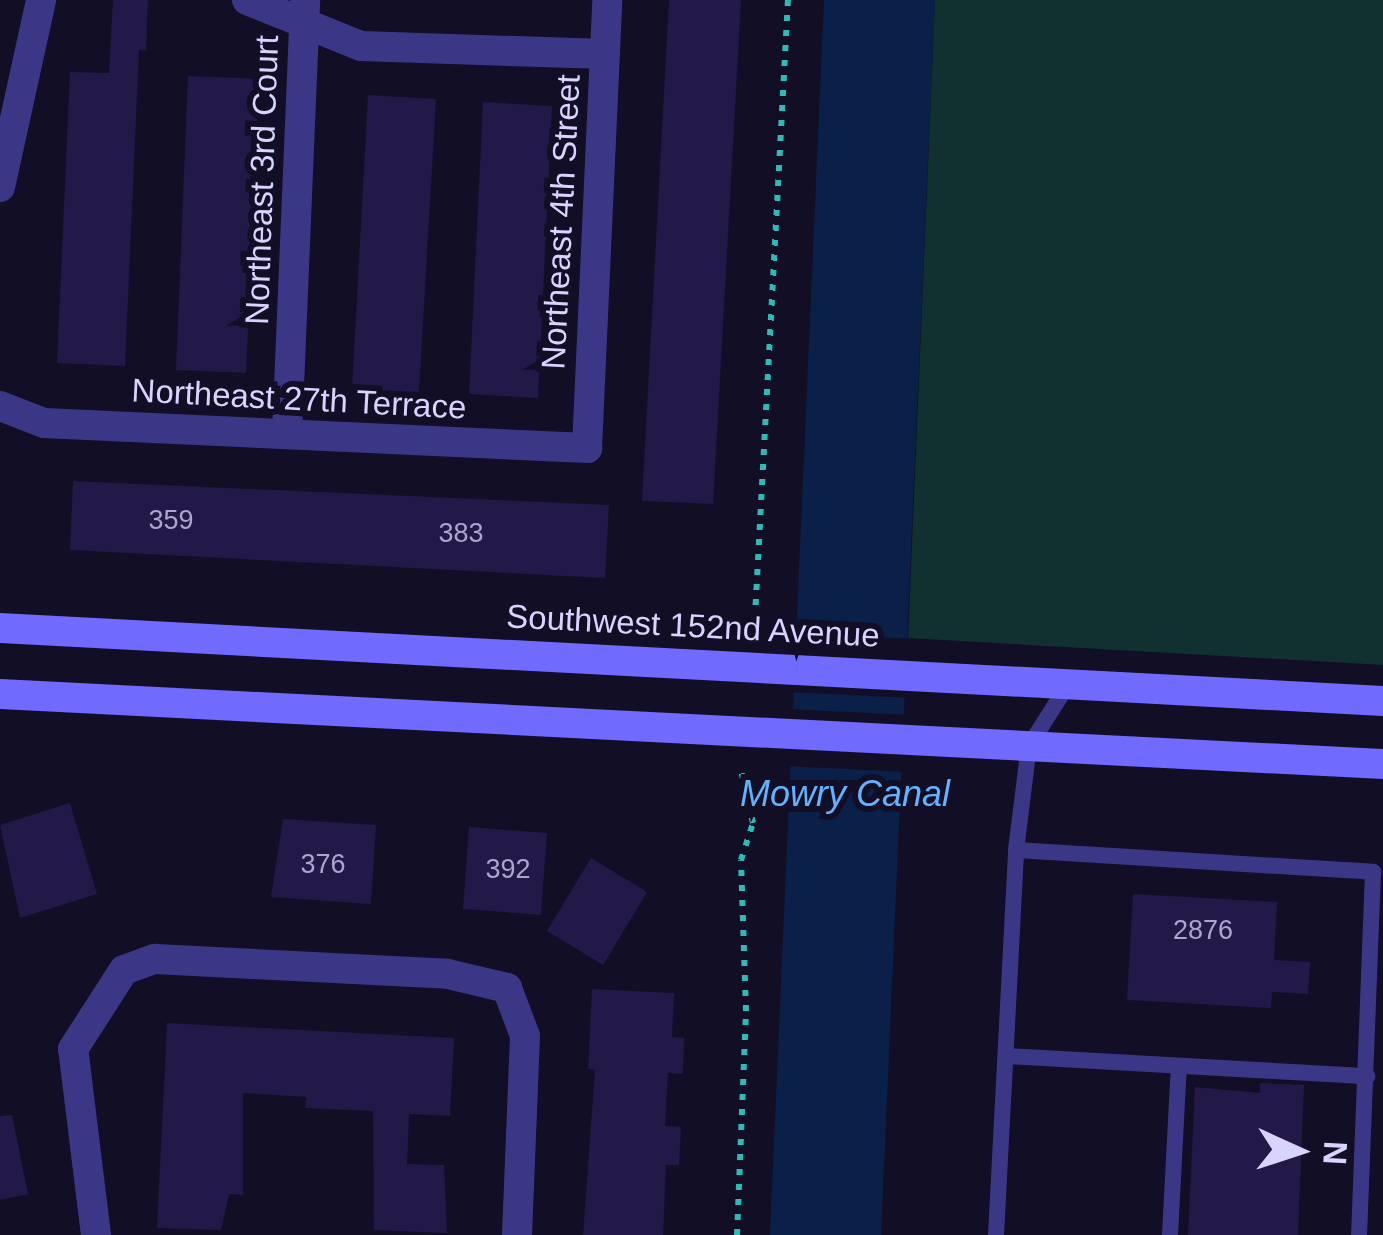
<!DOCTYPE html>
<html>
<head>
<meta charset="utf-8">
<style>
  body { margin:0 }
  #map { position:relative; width:1383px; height:1235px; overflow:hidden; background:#120e26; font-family:Helvetica,sans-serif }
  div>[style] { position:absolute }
  .green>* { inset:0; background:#113030 }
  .water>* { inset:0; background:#0a2049 }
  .pier>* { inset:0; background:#120e26 }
  .building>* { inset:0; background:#231948 }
  .path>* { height:6px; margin-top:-3px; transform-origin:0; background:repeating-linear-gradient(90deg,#2abcb6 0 6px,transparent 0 15px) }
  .lane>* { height:16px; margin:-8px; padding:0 8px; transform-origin:8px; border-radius:8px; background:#3b3787 }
  .street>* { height:30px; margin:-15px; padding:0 15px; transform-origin:15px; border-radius:15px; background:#3b3787 }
  .secondary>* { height:30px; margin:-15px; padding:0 15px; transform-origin:15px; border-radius:15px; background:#706aff }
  span { translate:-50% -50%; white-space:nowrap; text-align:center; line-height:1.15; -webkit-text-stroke:12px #120e26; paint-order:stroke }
  .number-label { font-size:27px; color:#aca4d1 }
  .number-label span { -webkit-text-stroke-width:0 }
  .street-label { font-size:33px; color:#d9d3ff }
  .water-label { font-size:36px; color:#61b3ff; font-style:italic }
  .north { position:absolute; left:1239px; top:1091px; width:120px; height:120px; -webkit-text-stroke:9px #120e26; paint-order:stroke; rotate:93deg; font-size:33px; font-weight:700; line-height:48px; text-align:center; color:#d9d3ff }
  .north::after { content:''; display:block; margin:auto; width:42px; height:54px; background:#d9d3ff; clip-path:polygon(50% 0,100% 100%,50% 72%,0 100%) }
</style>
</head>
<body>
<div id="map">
  <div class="green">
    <div style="clip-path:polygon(935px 0,1383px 0,1383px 665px,908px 638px)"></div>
  </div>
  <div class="water">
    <div style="clip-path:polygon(824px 0,935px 0,881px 1235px,770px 1235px)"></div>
  </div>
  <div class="pier">
    <div style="clip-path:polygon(790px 633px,914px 639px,911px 698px,788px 692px)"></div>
    <div style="clip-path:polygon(787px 709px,911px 715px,908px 772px,785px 766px)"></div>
  </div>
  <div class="building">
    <div style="clip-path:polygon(113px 0,148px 0,146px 51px,139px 50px,125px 366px,57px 363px,70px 72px,109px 73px)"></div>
    <div style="clip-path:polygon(669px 0,741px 0,713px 504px,642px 501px)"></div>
    <div style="clip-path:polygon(188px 76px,259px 79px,246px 373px,176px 370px)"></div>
    <div style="clip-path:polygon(368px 95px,436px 99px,419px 392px,352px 389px)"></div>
    <div style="clip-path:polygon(483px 102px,552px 106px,538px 398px,469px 394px)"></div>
    <div style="clip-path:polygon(73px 481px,609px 505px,605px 578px,70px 550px)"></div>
    <div style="clip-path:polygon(70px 803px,97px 894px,20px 918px,0 825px)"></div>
    <div style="clip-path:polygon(283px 819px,376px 825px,371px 904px,271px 897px)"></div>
    <div style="clip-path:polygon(469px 827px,547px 833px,541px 915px,463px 909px)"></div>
    <div style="clip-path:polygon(591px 858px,647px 892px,603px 965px,547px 931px)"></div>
    <div style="clip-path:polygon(1133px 894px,1277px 902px,1274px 960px,1310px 962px,1308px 994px,1272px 992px,1271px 1008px,1127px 1000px)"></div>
    <div style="clip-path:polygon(592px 989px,674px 993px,672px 1037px,684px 1038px,683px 1074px,668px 1073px,665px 1126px,681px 1127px,679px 1165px,666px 1165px,663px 1235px,583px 1235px,595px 1070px,588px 1069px)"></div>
    <div style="clip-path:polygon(167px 1023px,454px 1038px,450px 1116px,409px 1114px,407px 1164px,444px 1165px,447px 1233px,374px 1230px,373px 1111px,305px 1108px,306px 1097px,243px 1093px,243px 1195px,229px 1194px,221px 1230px,157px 1228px)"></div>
    <div style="clip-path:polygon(1260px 1083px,1304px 1085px,1298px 1235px,1188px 1235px,1195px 1087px,1260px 1093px)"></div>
    <div style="clip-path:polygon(12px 1115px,28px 1194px,0 1200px,0 1116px)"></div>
  </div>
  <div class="path">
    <div style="left:754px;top:635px;width:636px;rotate:-86.94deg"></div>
    <div style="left:737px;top:1235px;width:224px;rotate:-87.7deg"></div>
    <div style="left:746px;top:1011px;width:151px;rotate:-91.9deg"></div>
    <div style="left:741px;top:860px;width:39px;rotate:-72deg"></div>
    <div style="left:753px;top:823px;width:58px;rotate:-102.8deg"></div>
  </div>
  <div class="lane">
    <div style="left:1016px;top:850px;width:358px;rotate:3.5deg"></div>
    <div style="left:1373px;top:872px;width:363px;rotate:92.2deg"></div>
    <div style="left:1006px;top:1056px;width:362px;rotate:3.2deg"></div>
    <div style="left:996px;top:1235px;width:386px;rotate:-87deg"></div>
    <div style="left:1016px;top:850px;width:105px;rotate:-82.9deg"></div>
    <div style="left:1029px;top:746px;width:75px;rotate:-57.6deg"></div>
    <div style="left:1170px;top:1235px;width:169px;rotate:-87deg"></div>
  </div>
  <div class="street">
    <div style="left:247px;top:0;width:123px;rotate:22deg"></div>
    <div style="left:361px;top:46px;width:244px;rotate:1.9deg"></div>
    <div style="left:0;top:187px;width:191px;rotate:-77.6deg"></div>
    <div style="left:0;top:406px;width:47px;rotate:21.1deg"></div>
    <div style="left:44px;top:423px;width:544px;rotate:2.64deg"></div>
    <div style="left:587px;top:448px;width:448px;rotate:-87.4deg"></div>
    <div style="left:287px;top:434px;width:434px;rotate:-87.6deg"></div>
    <div style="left:96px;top:1235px;width:187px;rotate:-97deg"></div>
    <div style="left:73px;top:1049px;width:94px;rotate:-57.2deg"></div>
    <div style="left:124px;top:970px;width:33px;rotate:-20deg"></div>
    <div style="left:155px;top:959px;width:293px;rotate:2.9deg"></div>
    <div style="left:448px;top:974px;width:61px;rotate:13.3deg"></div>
    <div style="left:507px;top:988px;width:51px;rotate:69.4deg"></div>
    <div style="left:525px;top:1036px;width:199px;rotate:92.3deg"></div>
  </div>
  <div class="secondary">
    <div style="left:0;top:628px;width:1385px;rotate:3.02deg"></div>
    <div style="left:0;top:694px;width:1385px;rotate:2.9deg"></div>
  </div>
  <div class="number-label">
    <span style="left:171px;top:521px">359</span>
    <span style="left:461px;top:534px">383</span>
    <span style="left:323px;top:865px">376</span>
    <span style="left:508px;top:870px">392</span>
    <span style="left:1203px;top:931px">2876</span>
  </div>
  <div class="street-label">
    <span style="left:262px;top:180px;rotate:-88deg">Northeast 3rd Court</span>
    <span style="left:561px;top:222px;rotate:-87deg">Northeast 4th Street</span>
    <span style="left:299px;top:399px;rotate:3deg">Northeast 27th Terrace</span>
    <span style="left:693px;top:626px;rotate:3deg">Southwest 152nd Avenue</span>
  </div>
  <div class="water-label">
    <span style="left:845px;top:794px">Mowry Canal</span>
  </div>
  <div class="north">N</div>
</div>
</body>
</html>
